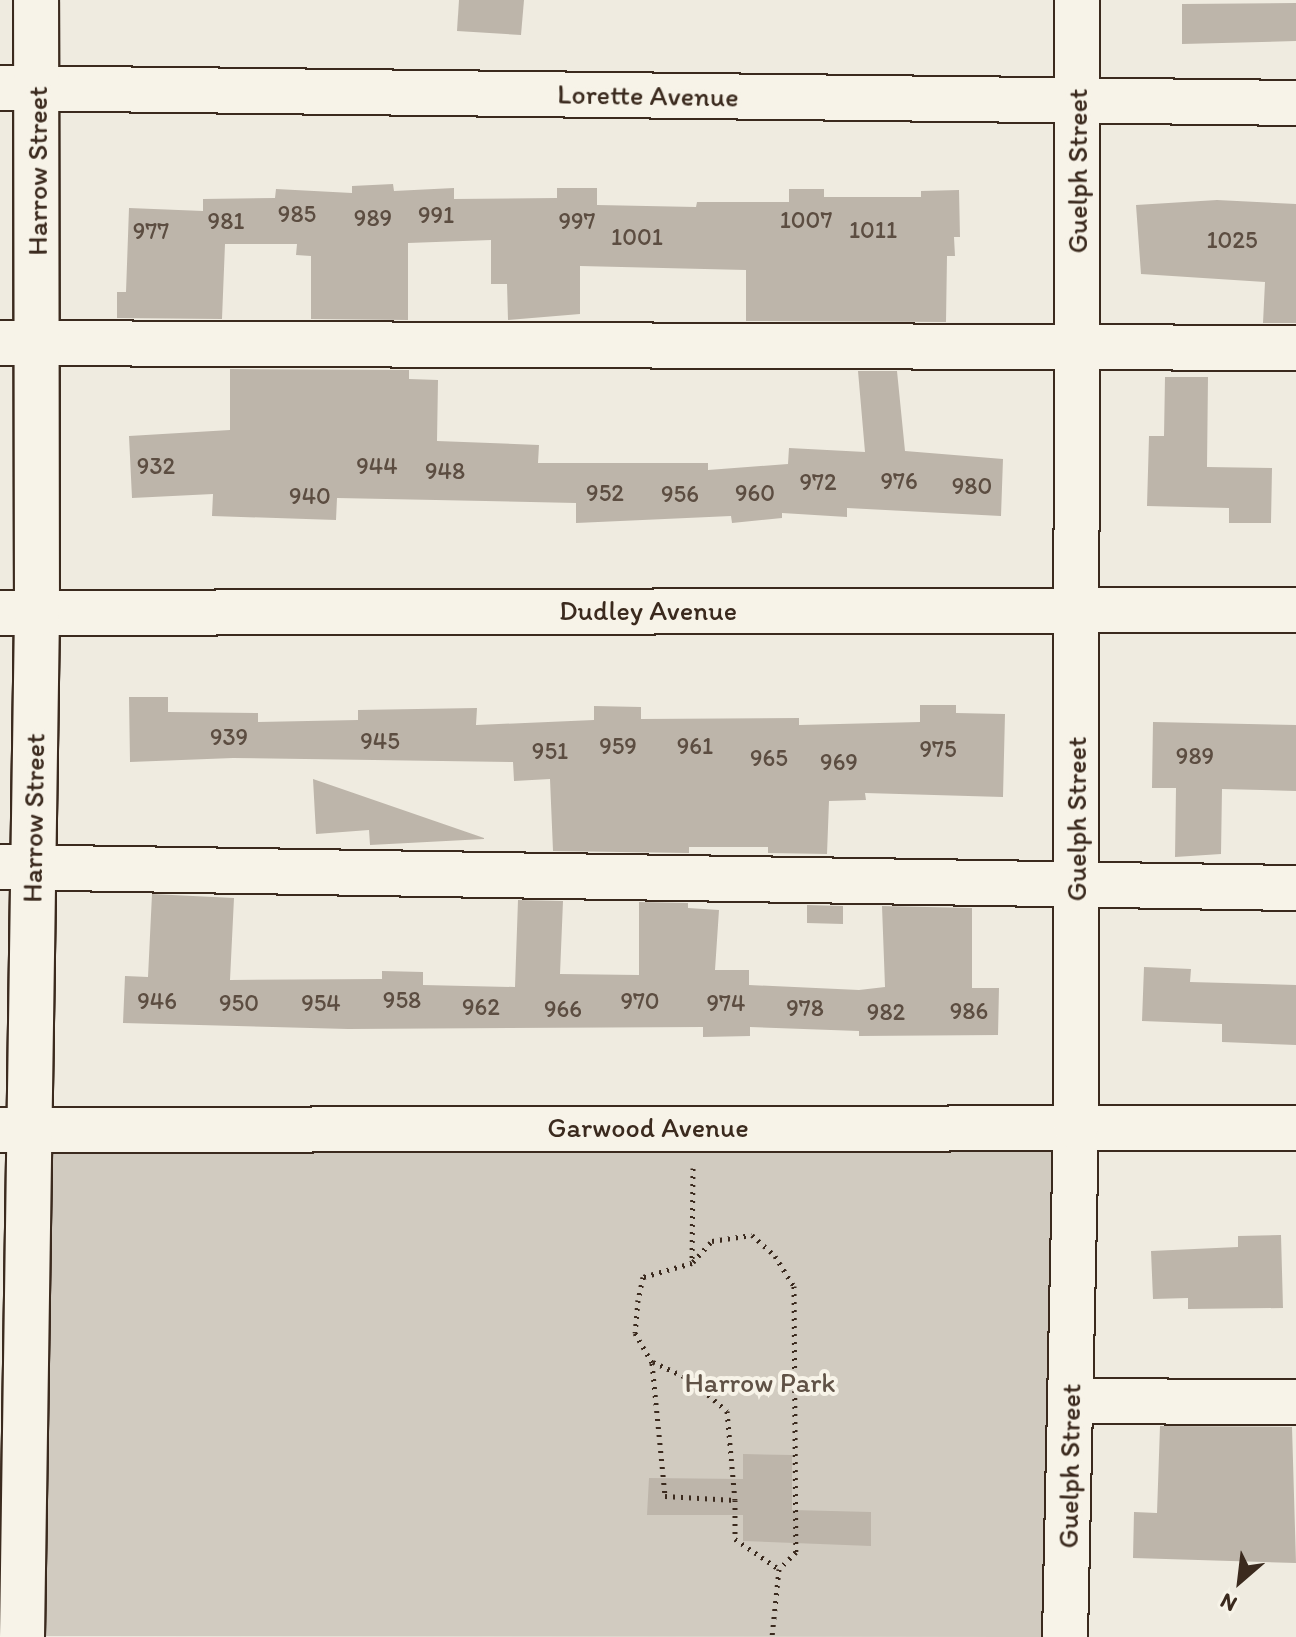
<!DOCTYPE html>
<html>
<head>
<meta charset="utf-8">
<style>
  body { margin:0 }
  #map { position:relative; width:1296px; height:1637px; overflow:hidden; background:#efebe0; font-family:Itim,sans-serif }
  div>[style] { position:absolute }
  .green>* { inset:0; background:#d1cbc0 }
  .building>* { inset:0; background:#bdb5aa }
  .path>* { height:5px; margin-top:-2.5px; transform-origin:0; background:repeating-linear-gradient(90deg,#3b2a1e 0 2px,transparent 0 8px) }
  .roads { filter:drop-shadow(2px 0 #3b2a1e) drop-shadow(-2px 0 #3b2a1e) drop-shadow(0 2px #3b2a1e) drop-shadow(0 -2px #3b2a1e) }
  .minor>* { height:44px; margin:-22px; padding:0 22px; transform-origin:22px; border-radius:22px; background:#f7f3e8 }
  span { translate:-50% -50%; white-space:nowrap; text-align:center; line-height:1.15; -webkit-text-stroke:8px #f7f3e8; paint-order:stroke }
  .number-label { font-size:24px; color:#5c4d41 }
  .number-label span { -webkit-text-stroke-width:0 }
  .street-label { font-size:28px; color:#3b2a1e }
  .park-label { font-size:28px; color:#605246 }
  .north { position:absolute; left:1200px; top:1541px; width:80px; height:80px; -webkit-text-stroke:6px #f7f3e8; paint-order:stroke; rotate:208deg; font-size:22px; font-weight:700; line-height:32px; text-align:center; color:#3b2a1e }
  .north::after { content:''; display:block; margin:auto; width:28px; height:36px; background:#3b2a1e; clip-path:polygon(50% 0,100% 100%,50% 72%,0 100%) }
</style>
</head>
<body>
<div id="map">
  <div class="green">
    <div style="clip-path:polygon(1076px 1126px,1065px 1637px,22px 1636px,28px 1130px)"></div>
  </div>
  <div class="building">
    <div style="clip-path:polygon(459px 0,524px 0,521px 35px,457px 31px)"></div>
    <div style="clip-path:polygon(1296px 3px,1296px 41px,1182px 44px,1182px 4px)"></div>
    <div style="clip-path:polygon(393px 184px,394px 191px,454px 188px,454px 199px,557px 198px,557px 188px,597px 188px,597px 205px,696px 207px,697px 202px,789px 202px,789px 189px,824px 189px,824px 197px,921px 197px,921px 191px,959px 190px,960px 237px,954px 237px,955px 256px,947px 256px,946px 322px,746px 321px,746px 270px,580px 266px,580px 314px,508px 320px,507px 284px,491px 284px,491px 240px,408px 243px,408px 320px,311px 319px,311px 256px,296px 255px,297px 244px,225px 244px,222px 319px,117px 318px,117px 292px,126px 292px,129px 208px,203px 211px,203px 199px,275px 198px,276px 189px,352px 193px,352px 186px)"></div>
    <div style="clip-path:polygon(1217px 200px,1296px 204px,1296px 323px,1263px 323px,1265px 282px,1141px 274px,1136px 205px)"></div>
    <div style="clip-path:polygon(230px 369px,409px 370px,409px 379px,438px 380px,437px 441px,539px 445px,538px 463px,708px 463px,708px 470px,788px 464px,789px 448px,865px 452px,858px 371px,897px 371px,905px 451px,1003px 459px,1001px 516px,847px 508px,847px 517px,782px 513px,782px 518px,732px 523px,731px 516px,576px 523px,576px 503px,337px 498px,336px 520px,212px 516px,213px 494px,132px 498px,129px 436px,230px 430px)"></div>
    <div style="clip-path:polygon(1165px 377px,1208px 377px,1207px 467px,1272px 468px,1271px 523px,1229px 523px,1229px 508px,1147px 506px,1149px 436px,1164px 436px)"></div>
    <div style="clip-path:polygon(129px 697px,168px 697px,168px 712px,258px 713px,258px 722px,358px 720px,358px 710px,477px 708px,476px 725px,594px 720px,594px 706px,641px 707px,641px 719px,799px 718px,799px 725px,920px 722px,920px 705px,956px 705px,956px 713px,1005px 714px,1003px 797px,865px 793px,866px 800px,829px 801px,827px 854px,768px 853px,768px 847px,689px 847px,689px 853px,553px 851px,550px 779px,514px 781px,513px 762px,233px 758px,130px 762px)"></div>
    <div style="clip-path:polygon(1153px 722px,1296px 725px,1296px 791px,1222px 789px,1221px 854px,1175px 857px,1176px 788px,1152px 788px)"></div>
    <div style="clip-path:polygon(313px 779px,484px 838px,484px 839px,370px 845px,369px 830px,316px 834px)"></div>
    <div style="clip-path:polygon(152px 894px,234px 898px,230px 980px,382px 979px,382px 971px,423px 972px,423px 985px,515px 987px,518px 900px,563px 901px,560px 974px,639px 975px,639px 902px,688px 903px,688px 908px,719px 910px,715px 970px,749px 970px,749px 985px,859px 990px,885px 987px,882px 906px,972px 908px,972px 988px,999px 988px,998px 1035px,859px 1036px,859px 1031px,750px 1027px,750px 1036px,703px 1037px,703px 1027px,348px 1029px,123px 1023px,125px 976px,148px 977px)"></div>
    <div style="clip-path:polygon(807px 905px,843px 906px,843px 924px,807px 923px)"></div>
    <div style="clip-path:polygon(1144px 967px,1191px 969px,1190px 982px,1296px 985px,1296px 1045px,1222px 1042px,1222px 1024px,1142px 1021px)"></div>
    <div style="clip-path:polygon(1281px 1235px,1283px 1308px,1188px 1309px,1188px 1298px,1153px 1299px,1151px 1251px,1238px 1247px,1238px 1236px)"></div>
    <div style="clip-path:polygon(1160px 1426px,1292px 1427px,1296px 1563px,1133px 1558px,1134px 1512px,1157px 1513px)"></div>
    <div style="clip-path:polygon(743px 1454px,792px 1455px,792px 1510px,871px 1512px,871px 1546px,743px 1541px,743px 1515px,647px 1515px,649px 1478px,743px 1479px)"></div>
  </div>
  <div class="path">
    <div style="left:693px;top:1168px;width:95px;rotate:90.6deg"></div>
    <div style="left:692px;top:1263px;width:51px;rotate:164.1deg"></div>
    <div style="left:643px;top:1277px;width:24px;rotate:102deg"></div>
    <div style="left:638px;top:1300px;width:33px;rotate:95deg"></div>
    <div style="left:635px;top:1333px;width:34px;rotate:60deg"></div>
    <div style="left:652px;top:1363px;width:134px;rotate:84.4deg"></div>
    <div style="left:665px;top:1496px;width:70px;rotate:3.3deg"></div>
    <div style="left:735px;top:1500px;width:39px;rotate:90deg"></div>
    <div style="left:735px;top:1539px;width:53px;rotate:34.3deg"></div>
    <div style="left:693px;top:1262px;width:28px;rotate:-48deg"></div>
    <div style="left:712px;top:1241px;width:40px;rotate:-8.5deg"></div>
    <div style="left:752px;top:1235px;width:31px;rotate:42deg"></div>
    <div style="left:775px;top:1256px;width:36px;rotate:58deg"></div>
    <div style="left:794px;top:1286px;width:266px;rotate:89.6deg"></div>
    <div style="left:796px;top:1552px;width:24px;rotate:135deg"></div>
    <div style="left:779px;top:1569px;width:68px;rotate:95.9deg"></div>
    <div style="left:653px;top:1362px;width:41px;rotate:24.7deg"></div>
    <div style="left:690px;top:1379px;width:49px;rotate:40.9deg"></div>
    <div style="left:727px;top:1411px;width:89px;rotate:84.9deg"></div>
  </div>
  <div class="roads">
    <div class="minor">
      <div style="left:0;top:88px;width:1296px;rotate:0.66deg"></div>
      <div style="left:0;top:343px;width:1296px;rotate:0.22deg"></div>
      <div style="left:0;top:613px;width:1296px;rotate:-0.13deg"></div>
      <div style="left:0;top:867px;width:1296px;rotate:0.93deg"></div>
      <div style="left:0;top:1130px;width:1296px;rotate:-0.09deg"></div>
      <div style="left:1070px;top:1401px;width:226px;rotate:0.3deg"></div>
      <div style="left:22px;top:1637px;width:1023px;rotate:-89.16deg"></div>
      <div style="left:37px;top:614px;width:614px;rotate:-90.09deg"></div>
      <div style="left:1065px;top:1637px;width:511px;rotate:-88.77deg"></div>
      <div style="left:1076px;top:1126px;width:1126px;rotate:-89.95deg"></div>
    </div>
  </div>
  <div class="number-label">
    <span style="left:297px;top:214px">985</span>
    <span style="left:436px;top:215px">991</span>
    <span style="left:373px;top:218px">989</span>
    <span style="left:806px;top:220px">1007</span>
    <span style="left:226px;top:221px">981</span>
    <span style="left:577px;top:221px">997</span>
    <span style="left:873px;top:230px">1011</span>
    <span style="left:151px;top:231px">977</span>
    <span style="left:637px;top:237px">1001</span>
    <span style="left:1232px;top:240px">1025</span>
    <span style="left:156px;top:466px">932</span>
    <span style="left:377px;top:466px">944</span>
    <span style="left:445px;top:471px">948</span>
    <span style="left:899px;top:481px">976</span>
    <span style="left:818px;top:482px">972</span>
    <span style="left:972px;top:486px">980</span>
    <span style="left:605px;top:493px">952</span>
    <span style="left:755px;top:493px">960</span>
    <span style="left:680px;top:494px">956</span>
    <span style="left:310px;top:496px">940</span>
    <span style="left:229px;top:737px">939</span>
    <span style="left:380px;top:741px">945</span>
    <span style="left:618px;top:746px">959</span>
    <span style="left:695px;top:746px">961</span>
    <span style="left:938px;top:749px">975</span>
    <span style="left:550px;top:751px">951</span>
    <span style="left:1195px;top:756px">989</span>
    <span style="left:769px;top:758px">965</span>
    <span style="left:839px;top:762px">969</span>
    <span style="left:402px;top:1000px">958</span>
    <span style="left:157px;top:1001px">946</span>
    <span style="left:640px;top:1001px">970</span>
    <span style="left:239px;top:1003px">950</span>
    <span style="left:321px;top:1003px">954</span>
    <span style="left:726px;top:1003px">974</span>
    <span style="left:481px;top:1007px">962</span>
    <span style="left:805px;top:1008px">978</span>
    <span style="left:563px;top:1009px">966</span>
    <span style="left:969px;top:1011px">986</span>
    <span style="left:886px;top:1012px">982</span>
  </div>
  <div class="street-label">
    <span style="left:648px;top:95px;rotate:1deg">Lorette Avenue</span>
    <span style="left:37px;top:171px;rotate:-90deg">Harrow Street</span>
    <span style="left:1077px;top:171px;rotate:-90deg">Guelph Street</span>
    <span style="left:648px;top:610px">Dudley Avenue</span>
    <span style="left:33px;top:818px;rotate:-89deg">Harrow Street</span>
    <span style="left:1076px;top:819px;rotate:-90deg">Guelph Street</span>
    <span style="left:648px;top:1127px">Garwood Avenue</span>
    <span style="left:1069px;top:1466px;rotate:-89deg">Guelph Street</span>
  </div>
  <div class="park-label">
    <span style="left:760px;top:1382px">Harrow Park</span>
  </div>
  <div class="north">N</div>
</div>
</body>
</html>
